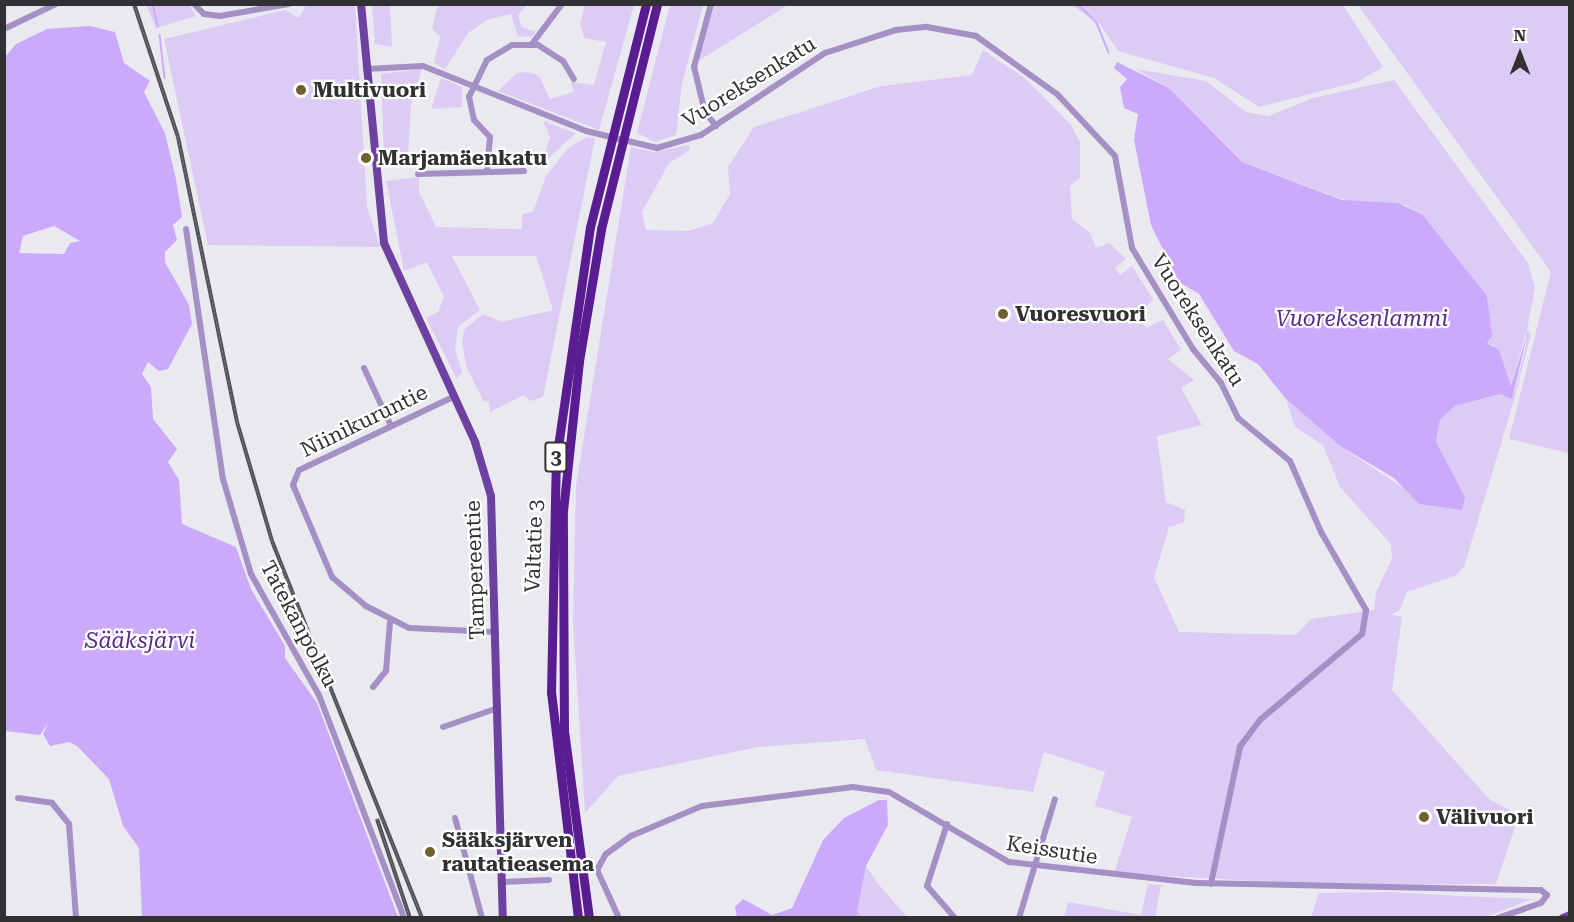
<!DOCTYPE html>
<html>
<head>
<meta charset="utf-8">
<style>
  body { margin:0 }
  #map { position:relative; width:1574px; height:922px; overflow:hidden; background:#ebe9f0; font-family:"Roboto Serif",serif }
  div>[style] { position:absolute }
  .green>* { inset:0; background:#dbcbf5 }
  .water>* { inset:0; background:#cbaafb }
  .stream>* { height:1.5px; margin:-0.75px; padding:0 0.75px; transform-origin:0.75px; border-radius:0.75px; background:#cbaafb }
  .minor>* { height:6px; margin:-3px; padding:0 3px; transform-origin:3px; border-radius:3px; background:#a590c5 }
  .major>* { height:8px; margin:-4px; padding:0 4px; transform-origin:4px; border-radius:4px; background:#6d41a0 }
  .highway>* { height:9px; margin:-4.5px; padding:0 4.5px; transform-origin:4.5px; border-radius:4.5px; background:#5a1c91 }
  .rail>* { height:4px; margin-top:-2px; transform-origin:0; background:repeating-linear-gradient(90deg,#fff 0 4.5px,#515054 0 9px); box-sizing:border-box; border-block:2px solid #515054 }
  .dots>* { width:16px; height:16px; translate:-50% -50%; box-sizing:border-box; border:3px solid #fff; border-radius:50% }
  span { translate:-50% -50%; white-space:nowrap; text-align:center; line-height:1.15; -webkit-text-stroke:4.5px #fff; paint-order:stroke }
  .shield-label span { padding:2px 4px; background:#fff; border:2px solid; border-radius:4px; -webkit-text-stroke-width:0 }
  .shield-label { font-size:20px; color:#313033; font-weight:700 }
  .street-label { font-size:21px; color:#313033 }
  .poi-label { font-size:21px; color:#313033; font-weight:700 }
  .left { translate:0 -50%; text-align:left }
  .water-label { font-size:22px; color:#572b86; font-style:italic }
  .frame { position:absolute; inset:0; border:6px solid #313033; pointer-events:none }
  .north { position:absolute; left:1490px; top:24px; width:60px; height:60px; -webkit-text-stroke:4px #fff; paint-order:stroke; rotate:0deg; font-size:16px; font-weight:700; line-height:24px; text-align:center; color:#313033 }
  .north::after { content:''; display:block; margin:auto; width:21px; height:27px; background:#313033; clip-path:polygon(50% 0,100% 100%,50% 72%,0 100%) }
</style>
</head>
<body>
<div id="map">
  <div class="green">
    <div style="clip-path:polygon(146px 5px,189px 5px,196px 16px,156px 28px)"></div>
    <div style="clip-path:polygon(306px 5px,355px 5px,367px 207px,380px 247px,208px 245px,164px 39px,285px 10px,299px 18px)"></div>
    <div style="clip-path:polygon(372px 5px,390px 5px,392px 47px,375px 44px)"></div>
    <div style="clip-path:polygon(527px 5px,518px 15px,522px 27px,536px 32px,533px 36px,518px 37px,511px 14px,487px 20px,468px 33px,445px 69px,434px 63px,440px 37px,432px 28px,438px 5px)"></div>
    <div style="clip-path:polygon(585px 5px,634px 5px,599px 130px,498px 91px,517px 73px,528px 72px,539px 76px,550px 99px,574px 92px,571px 82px,594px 85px,606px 42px,584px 38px,580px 24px)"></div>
    <div style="clip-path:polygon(670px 5px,703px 5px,682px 84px,676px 135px,655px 142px,637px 133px)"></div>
    <div style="clip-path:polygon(713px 5px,788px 5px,698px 61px)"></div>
    <div style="clip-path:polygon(1071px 5px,1343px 5px,1383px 67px,1357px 82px,1259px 107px,1214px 78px,1118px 51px,1100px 24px)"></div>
    <div style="clip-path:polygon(1358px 5px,1569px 5px,1569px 453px,1509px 439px,1551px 272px)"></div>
    <div style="clip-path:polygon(983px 50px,1026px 79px,1071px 125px,1080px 142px,1080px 178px,1070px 186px,1072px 219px,1090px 233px,1096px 248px,1109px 243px,1126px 259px,1115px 268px,1120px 275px,1132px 266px,1153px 299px,1138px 316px,1146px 328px,1163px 320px,1181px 350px,1168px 359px,1194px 380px,1181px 388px,1202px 425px,1157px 436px,1166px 502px,1185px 510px,1184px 522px,1169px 527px,1154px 577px,1179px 632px,1296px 635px,1311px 619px,1374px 610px,1376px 592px,1392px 559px,1391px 544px,1340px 487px,1323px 445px,1295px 427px,1286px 399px,1340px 446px,1414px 495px,1463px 509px,1463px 495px,1436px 442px,1440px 420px,1455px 406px,1500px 394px,1513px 397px,1527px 342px,1526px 333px,1511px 386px,1493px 345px,1487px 343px,1491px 338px,1487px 296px,1428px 221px,1406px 205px,1355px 204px,1242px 162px,1169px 88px,1136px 69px,1206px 81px,1246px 112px,1269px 116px,1313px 98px,1394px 80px,1528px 263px,1535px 288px,1527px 330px,1531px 334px,1514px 400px,1464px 567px,1455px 576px,1407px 592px,1399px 611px,1391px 614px,1402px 617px,1392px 690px,1489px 799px,1519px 815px,1496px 884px,1328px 885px,1114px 873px,1132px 817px,1095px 806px,1105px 772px,1044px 752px,1033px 792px,876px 770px,865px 739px,758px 747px,618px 776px,585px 813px,573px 622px,576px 486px,631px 147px,654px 152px,689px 145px,690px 150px,669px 163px,642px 212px,646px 230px,689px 231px,713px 223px,730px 194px,728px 167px,754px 127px,881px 86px,972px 75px)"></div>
    <div style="clip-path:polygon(422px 69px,411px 105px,408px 155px,384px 156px,381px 74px)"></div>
    <div style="clip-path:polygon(441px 78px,462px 87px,462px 107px,431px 109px)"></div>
    <div style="clip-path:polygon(543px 121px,576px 133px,541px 165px,550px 137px)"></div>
    <div style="clip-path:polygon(587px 137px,595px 138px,543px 397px,530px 401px,524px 395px,490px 412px,489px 401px,484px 402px,466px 366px,462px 340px,465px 329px,483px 314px,502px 322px,553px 310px,536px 256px,452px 256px,480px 310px,458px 327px,455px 350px,462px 371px,457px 379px,426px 318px,438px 312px,444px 297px,427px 262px,404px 271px,386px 181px,419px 177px,419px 192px,436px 227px,522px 229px,522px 214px,533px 212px,546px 176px,568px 148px)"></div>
    <div style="clip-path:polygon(866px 866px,880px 886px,907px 917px,854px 918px)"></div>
    <div style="clip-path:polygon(1148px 884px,1161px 885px,1155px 917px,1064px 917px,1068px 902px,1141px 915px)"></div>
    <div style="clip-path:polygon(1386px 892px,1459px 896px,1532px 899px,1486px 917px,1311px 917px,1319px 893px)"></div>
  </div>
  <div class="water">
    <div style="clip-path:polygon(evenodd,90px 26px,115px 32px,124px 63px,150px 81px,144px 92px,165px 133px,176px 179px,182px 217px,173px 225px,177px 240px,165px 252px,165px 262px,189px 305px,192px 324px,168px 369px,159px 371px,148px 362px,142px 374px,151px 387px,153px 419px,177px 449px,168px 462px,179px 480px,182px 524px,236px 547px,251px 589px,285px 646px,285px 658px,317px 703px,398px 917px,142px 917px,139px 848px,123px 826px,109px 779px,77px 746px,69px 742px,50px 746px,43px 734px,48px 723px,40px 735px,5px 731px,4px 58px,16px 44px,47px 29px,90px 26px,54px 226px,80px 241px,70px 243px,64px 254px,19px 253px,23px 236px,54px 226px)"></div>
    <div style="clip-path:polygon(1117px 62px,1169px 88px,1242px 162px,1342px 200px,1398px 203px,1423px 215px,1487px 296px,1492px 336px,1487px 343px,1499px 350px,1511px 386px,1528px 332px,1512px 399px,1500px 394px,1455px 406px,1440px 420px,1436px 442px,1465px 497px,1462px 510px,1419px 504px,1394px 478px,1340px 446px,1286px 399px,1258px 364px,1234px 351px,1199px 294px,1179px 282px,1151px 225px,1134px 140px,1138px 114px,1124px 108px,1120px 87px,1127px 79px,1114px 68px)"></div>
    <div style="clip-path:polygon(879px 800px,887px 800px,888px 825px,866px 866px,856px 916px,737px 917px,735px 907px,743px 899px,772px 915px,792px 908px,823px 840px,844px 818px)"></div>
  </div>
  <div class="stream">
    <div style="left:153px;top:4px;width:23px;rotate:77deg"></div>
    <div style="left:1078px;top:4px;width:27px;rotate:45deg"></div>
    <div style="left:1097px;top:23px;width:32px;rotate:68deg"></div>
    <div style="left:160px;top:35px;width:43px;rotate:83.4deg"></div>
    <div style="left:857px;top:912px;width:7px;rotate:63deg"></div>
  </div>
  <div class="minor">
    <div style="left:194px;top:4px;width:14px;rotate:45deg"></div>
    <div style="left:204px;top:14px;width:16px;rotate:7deg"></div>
    <div style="left:220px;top:16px;width:70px;rotate:-9.9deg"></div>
    <div style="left:711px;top:4px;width:65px;rotate:105.1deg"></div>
    <div style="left:694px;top:67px;width:46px;rotate:76.3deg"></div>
    <div style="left:705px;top:112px;width:18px;rotate:52deg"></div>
    <div style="left:4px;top:29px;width:58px;rotate:-25.7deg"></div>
    <div style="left:532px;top:44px;width:50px;rotate:-53.1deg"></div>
    <div style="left:366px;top:69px;width:57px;rotate:-3deg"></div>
    <div style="left:423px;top:66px;width:175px;rotate:21.7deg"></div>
    <div style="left:586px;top:131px;width:73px;rotate:13.5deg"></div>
    <div style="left:657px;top:148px;width:46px;rotate:-16.5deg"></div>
    <div style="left:701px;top:135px;width:149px;rotate:-33.5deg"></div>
    <div style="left:825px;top:53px;width:75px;rotate:-17.9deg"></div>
    <div style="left:896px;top:30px;width:31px;rotate:-6deg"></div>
    <div style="left:927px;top:27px;width:50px;rotate:10.4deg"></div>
    <div style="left:976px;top:36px;width:101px;rotate:35.7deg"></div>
    <div style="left:1058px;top:95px;width:83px;rotate:46.9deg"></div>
    <div style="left:1115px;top:156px;width:94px;rotate:79.5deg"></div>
    <div style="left:1132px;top:248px;width:118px;rotate:58.9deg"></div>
    <div style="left:1193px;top:349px;width:44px;rotate:50.5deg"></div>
    <div style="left:1221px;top:383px;width:39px;rotate:64deg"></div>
    <div style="left:1238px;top:418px;width:67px;rotate:39.6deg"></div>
    <div style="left:1290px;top:461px;width:77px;rotate:66.4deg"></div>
    <div style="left:1321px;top:532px;width:90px;rotate:60deg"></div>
    <div style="left:1366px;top:610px;width:24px;rotate:99deg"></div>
    <div style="left:1362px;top:634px;width:133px;rotate:139.9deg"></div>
    <div style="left:1260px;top:720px;width:34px;rotate:127deg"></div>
    <div style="left:1240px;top:747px;width:140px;rotate:102deg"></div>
    <div style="left:487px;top:172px;width:35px;rotate:-85deg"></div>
    <div style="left:490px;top:137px;width:23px;rotate:-133deg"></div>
    <div style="left:474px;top:120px;width:24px;rotate:-102deg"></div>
    <div style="left:469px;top:97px;width:41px;rotate:-64.1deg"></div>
    <div style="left:487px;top:60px;width:29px;rotate:-31deg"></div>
    <div style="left:512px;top:45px;width:26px"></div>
    <div style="left:538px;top:45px;width:30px;rotate:33deg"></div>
    <div style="left:563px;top:61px;width:21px;rotate:59deg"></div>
    <div style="left:418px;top:174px;width:106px;rotate:-1.6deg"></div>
    <div style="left:186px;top:229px;width:253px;rotate:81.6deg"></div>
    <div style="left:223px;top:479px;width:99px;rotate:73.6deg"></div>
    <div style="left:251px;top:574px;width:139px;rotate:60.7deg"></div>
    <div style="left:319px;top:695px;width:239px;rotate:69.1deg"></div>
    <div style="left:364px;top:368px;width:64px;rotate:65deg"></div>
    <div style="left:453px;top:397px;width:170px;rotate:154.6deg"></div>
    <div style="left:299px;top:470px;width:16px;rotate:112deg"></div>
    <div style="left:293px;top:485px;width:100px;rotate:67deg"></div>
    <div style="left:332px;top:577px;width:45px;rotate:40.5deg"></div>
    <div style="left:366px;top:606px;width:48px;rotate:27.1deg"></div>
    <div style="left:409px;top:628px;width:87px;rotate:2.6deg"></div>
    <div style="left:373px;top:687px;width:21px;rotate:-51deg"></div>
    <div style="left:386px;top:671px;width:49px;rotate:-85.3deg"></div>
    <div style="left:443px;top:727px;width:58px;rotate:-19.1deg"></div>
    <div style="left:18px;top:798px;width:34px;rotate:8deg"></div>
    <div style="left:52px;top:803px;width:27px;rotate:51deg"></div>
    <div style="left:69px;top:824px;width:94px;rotate:85.7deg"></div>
    <div style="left:455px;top:818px;width:104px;rotate:74.9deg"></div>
    <div style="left:947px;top:824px;width:65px;rotate:107.9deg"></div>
    <div style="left:927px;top:886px;width:43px;rotate:48.8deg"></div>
    <div style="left:503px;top:882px;width:46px;rotate:-2.5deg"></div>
    <div style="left:619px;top:918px;width:53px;rotate:-114.6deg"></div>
    <div style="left:597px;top:870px;width:18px;rotate:-61deg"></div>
    <div style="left:606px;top:854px;width:31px;rotate:-36deg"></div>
    <div style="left:631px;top:836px;width:77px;rotate:-22.9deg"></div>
    <div style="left:702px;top:806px;width:152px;rotate:-7.2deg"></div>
    <div style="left:853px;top:787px;width:36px;rotate:8deg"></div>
    <div style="left:889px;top:792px;width:139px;rotate:30.3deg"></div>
    <div style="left:1009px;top:862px;width:188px;rotate:6.4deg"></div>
    <div style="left:1196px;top:883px;width:345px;rotate:1.2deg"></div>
    <div style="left:1541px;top:890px;width:8px;rotate:40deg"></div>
    <div style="left:1547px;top:895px;width:10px;rotate:127deg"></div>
    <div style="left:1541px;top:903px;width:46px;rotate:160.8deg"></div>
    <div style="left:1019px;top:918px;width:124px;rotate:-73.2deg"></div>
  </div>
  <div class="major">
    <div style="left:361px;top:4px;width:240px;rotate:84.5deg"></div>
    <div style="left:384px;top:243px;width:219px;rotate:65.4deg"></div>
    <div style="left:475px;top:442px;width:56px;rotate:73.5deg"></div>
    <div style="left:491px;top:496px;width:422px;rotate:88.4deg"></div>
    <div style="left:1563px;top:918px;width:8px;rotate:-23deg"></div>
  </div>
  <div class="highway">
    <div style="left:578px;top:918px;width:227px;rotate:-96.8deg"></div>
    <div style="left:551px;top:693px;width:233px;rotate:-88.8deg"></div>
    <div style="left:556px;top:460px;width:235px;rotate:-81.7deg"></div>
    <div style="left:590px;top:227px;width:230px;rotate:-75.9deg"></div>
    <div style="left:589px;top:918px;width:189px;rotate:-97.6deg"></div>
    <div style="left:564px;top:731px;width:220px;rotate:-90.3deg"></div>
    <div style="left:563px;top:511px;width:151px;rotate:-83.9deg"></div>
    <div style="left:579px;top:361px;width:134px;rotate:-80.5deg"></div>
    <div style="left:601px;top:229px;width:232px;rotate:-76deg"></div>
  </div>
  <div class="rail">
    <div style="left:134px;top:4px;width:140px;rotate:71.7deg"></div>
    <div style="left:178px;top:137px;width:291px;rotate:78.3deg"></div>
    <div style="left:237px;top:422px;width:124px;rotate:73.6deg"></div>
    <div style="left:272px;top:541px;width:406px;rotate:68.3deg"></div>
    <div style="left:377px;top:819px;width:104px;rotate:71.6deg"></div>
  </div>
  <div class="dots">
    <div style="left:301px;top:90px;background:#6f602d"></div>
    <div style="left:366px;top:158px;background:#6f602d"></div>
    <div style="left:1003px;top:314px;background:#6f602d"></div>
    <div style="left:1424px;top:817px;background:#6f602d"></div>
    <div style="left:430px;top:852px;background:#6f602d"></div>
  </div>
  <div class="shield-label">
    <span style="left:556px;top:457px">3</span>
  </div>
  <div class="street-label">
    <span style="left:749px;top:82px;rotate:-32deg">Vuoreksenkatu</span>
    <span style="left:1198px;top:320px;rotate:57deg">Vuoreksenkatu</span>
    <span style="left:364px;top:421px;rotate:-26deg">Niinikuruntie</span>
    <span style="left:534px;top:546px;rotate:-88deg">Valtatie 3</span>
    <span style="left:475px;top:570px;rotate:-92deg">Tampereentie</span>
    <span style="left:299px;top:624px;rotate:62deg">Tatekanpolku</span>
    <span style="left:1052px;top:850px;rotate:9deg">Keissutie</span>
  </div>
  <div class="poi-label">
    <span class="left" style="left:313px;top:90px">Multivuori</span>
    <span class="left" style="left:378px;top:158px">Marjamäenkatu</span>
    <span class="left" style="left:1015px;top:314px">Vuoresvuori</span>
    <span class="left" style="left:1436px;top:817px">Välivuori</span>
    <span class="left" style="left:442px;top:852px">Sääksjärven<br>rautatieasema</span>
  </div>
  <div class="water-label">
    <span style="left:1362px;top:319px">Vuoreksenlammi</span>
    <span style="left:140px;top:641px">Sääksjärvi</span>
  </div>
  <div class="frame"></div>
  <div class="north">N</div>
</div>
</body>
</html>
